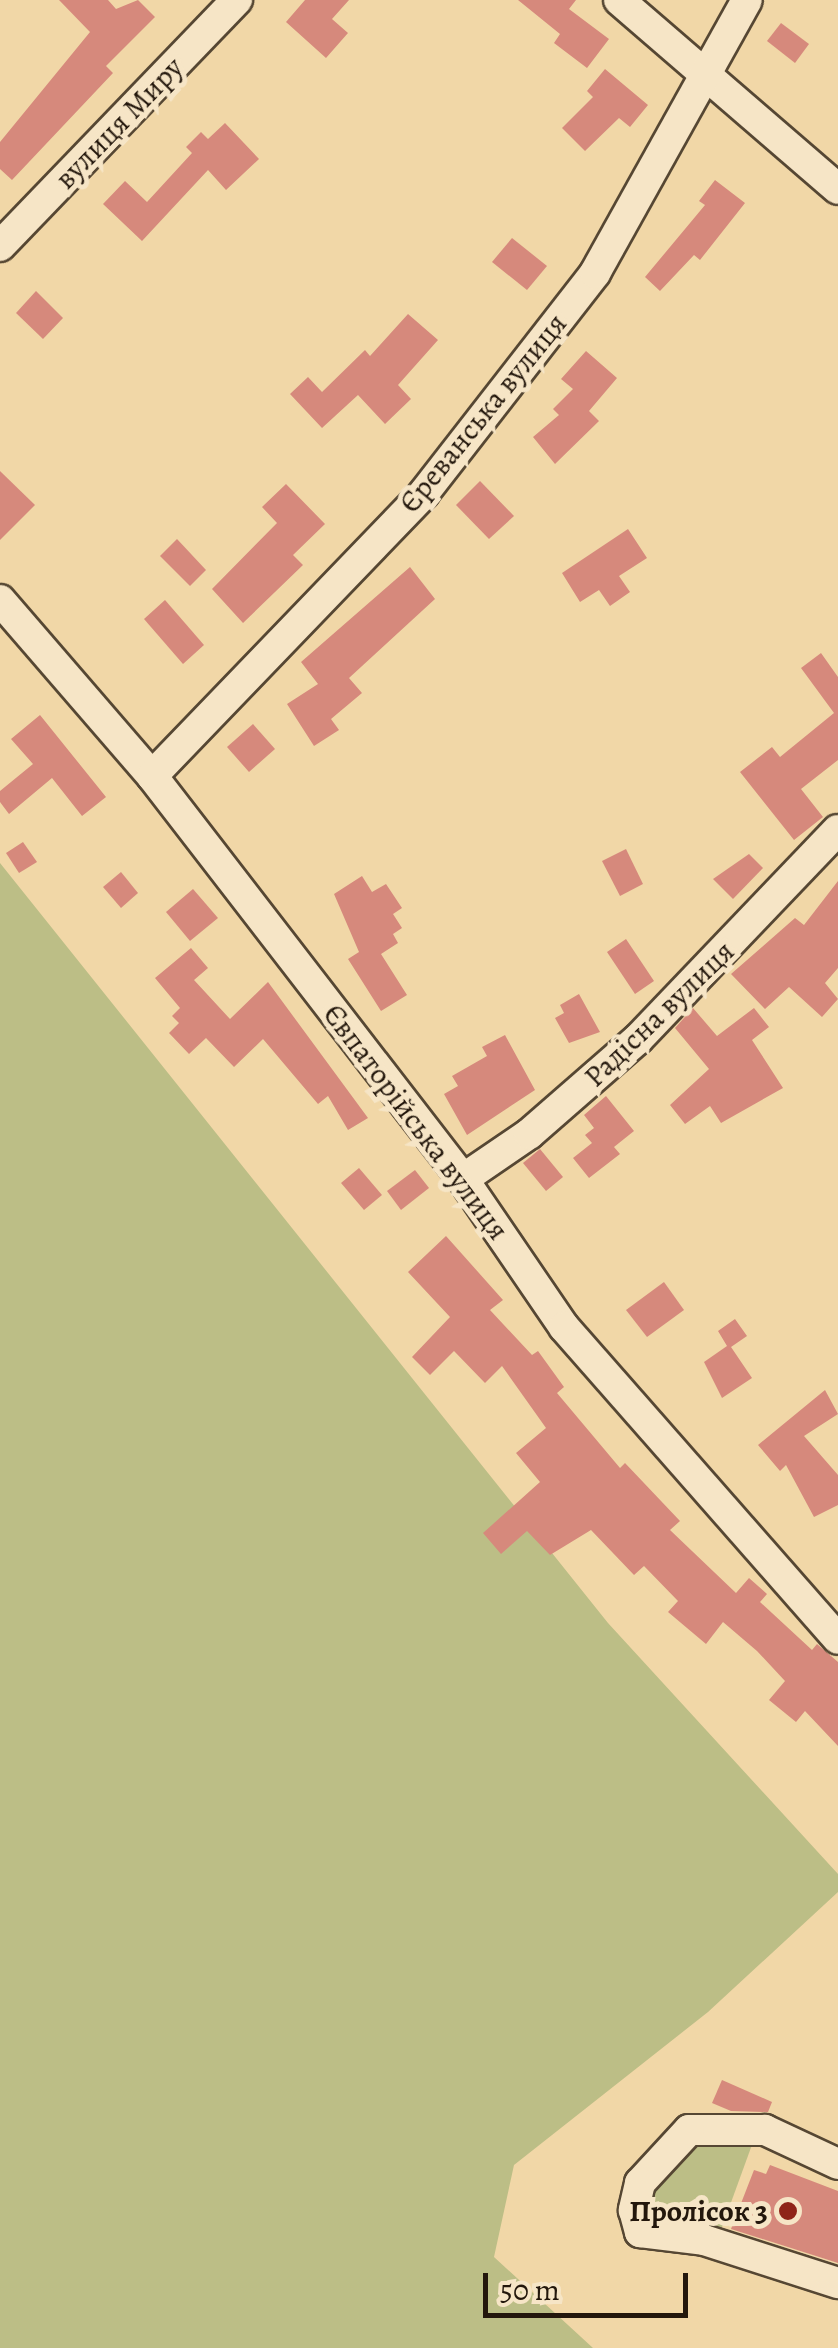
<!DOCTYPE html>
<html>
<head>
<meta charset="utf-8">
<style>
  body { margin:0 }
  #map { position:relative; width:838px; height:2348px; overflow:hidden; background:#f1d7a7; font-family:Alegreya,serif }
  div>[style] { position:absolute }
  .green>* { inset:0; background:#bcbe86 }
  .building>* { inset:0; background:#d6897c }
  .roads { filter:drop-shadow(2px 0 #564733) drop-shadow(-2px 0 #564733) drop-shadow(0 2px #564733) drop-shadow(0 -2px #564733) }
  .minor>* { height:30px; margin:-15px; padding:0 15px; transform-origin:15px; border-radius:15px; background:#f6e5c6 }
  .dots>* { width:28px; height:28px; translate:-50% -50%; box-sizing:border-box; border:5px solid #f6e5c6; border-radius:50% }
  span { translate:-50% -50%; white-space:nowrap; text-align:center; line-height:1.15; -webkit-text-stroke:10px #f6e5c6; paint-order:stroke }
  .street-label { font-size:30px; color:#23170c }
  .poi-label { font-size:30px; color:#23170c; font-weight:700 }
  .right { translate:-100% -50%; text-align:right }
  .scale { position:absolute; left:483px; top:2273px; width:205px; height:45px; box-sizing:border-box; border:5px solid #23170c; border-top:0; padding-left:12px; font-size:30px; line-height:35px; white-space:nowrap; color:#23170c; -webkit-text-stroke:8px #f6e5c6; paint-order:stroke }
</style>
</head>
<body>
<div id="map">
  <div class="green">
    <div style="clip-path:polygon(0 863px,608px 1623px,838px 1874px,838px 1892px,708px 2012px,514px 2165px,494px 2257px,593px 2348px,0 2348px)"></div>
    <div style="clip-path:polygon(688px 2141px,753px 2142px,721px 2230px,653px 2227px,644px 2207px,649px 2191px)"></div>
  </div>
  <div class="building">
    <div style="clip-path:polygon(59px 0,108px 0,116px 9px,138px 0,155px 17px,106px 66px,113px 73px,12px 180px,0 169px,0 142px,90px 32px)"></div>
    <div style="clip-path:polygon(305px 0,349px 0,332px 19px,348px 33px,326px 58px,286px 22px)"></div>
    <div style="clip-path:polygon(518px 0,576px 0,569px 9px,609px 39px,587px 68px,554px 43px,560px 34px)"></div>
    <div style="clip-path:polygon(781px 23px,809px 44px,795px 63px,767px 41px)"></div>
    <div style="clip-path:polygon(605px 69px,648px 105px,630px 127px,619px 118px,585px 151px,562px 128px,593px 97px,587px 91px)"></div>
    <div style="clip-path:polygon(225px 123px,259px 159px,226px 190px,208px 170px,142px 241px,103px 204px,125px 181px,147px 202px,192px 153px,186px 147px,201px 132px,208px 139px)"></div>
    <div style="clip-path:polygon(715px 180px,745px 203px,700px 260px,694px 255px,660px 291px,645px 277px,705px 205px,699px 201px)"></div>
    <div style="clip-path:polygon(512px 238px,547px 266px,527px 290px,492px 262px)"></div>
    <div style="clip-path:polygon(36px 291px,63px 318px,43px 339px,16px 313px)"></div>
    <div style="clip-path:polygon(408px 314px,438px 340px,398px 385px,411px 399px,385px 424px,358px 395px,322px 428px,290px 394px,308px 377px,322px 392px,365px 350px,370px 356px)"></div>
    <div style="clip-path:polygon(586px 351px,617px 378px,589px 411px,599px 421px,555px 464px,533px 437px,559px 415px,553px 409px,573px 389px,561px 379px)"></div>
    <div style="clip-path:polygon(0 471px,35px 505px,0 540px)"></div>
    <div style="clip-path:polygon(480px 481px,514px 516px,489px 539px,456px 505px)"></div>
    <div style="clip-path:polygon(286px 484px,325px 524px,293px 555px,303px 565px,243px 623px,212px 589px,277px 523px,262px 507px)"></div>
    <div style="clip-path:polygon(628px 529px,647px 558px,619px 576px,630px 592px,610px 606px,599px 590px,580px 602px,562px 573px)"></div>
    <div style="clip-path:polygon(177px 539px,206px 570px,190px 586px,160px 556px)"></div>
    <div style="clip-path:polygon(410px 567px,435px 599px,349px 678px,362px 693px,331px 719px,339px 730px,314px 746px,287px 704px,318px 684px,301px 662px)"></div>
    <div style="clip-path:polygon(165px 600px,204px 645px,183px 664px,144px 619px)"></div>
    <div style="clip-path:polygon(821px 653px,838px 677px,838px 760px,801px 789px,823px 817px,794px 840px,740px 772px,772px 747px,780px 757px,834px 713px,801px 668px)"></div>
    <div style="clip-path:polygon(40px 715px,106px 797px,82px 816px,52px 778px,9px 814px,0 802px,0 791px,33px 764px,11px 739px)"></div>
    <div style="clip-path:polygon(253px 724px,275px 749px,249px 772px,227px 747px)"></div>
    <div style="clip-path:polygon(23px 842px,37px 862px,19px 873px,6px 853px)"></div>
    <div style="clip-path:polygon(626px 849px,643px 884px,620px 896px,602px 861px)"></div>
    <div style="clip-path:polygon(749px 854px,763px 868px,733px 899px,713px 879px)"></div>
    <div style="clip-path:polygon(121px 872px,138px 893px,121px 908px,103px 887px)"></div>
    <div style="clip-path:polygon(362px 876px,372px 892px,386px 884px,402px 908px,393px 914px,402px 928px,393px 934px,398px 943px,381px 954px,407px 995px,381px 1011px,348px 959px,359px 952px,334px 894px)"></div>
    <div style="clip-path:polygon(838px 881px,838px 968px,825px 983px,838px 999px,822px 1017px,789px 987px,765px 1009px,731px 974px,795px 918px,804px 925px)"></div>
    <div style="clip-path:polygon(193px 889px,218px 918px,190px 941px,166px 912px)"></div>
    <div style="clip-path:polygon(626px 939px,654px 981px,635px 994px,607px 952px)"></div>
    <div style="clip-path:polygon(191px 948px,208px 968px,194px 980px,230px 1019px,268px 982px,368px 1118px,348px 1130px,328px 1096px,318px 1104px,263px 1039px,234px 1067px,206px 1038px,189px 1054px,169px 1033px,179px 1023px,172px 1016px,180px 1008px,155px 978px)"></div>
    <div style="clip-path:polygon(579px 994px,600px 1032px,569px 1043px,555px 1018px,564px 1013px,560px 1005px)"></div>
    <div style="clip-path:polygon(693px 1008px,717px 1036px,754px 1008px,769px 1027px,752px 1040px,783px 1088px,721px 1123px,710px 1106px,685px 1124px,670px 1105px,709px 1069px,675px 1028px)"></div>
    <div style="clip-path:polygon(505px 1035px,535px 1090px,467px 1135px,444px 1094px,458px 1086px,452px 1076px,487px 1056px,482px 1047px)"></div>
    <div style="clip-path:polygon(606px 1096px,634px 1131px,614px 1147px,620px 1154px,589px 1178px,573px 1158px,592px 1143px,585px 1135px,594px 1128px,584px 1115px)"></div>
    <div style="clip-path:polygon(540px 1149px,563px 1177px,546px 1191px,523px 1163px)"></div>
    <div style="clip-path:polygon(359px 1168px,382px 1195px,364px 1210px,341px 1183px)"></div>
    <div style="clip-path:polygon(415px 1170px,429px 1188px,401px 1210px,387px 1191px)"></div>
    <div style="clip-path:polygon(446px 1236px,503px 1300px,490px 1310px,532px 1355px,538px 1351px,564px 1387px,557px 1393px,620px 1468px,625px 1463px,680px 1521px,670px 1530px,736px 1593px,749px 1578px,767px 1594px,760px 1602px,812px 1650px,817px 1644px,838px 1662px,838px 1746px,805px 1711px,796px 1722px,769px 1700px,785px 1681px,757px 1651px,723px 1622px,706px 1644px,668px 1612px,678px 1601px,644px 1566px,634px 1575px,591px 1530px,550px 1555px,527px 1531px,501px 1554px,483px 1533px,540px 1482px,516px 1453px,546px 1428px,502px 1366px,485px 1383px,454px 1351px,430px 1375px,412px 1357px,450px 1317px,408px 1272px)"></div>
    <div style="clip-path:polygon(664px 1282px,684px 1310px,647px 1337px,626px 1310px)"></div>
    <div style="clip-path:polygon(735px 1319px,747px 1336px,731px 1347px,752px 1378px,722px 1398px,704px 1362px,727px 1346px,718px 1331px)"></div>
    <div style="clip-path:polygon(825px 1390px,838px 1414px,804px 1436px,838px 1475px,838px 1505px,814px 1517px,786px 1465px,780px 1471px,758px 1445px)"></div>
    <div style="clip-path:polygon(722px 2080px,772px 2102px,768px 2112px,731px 2111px,712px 2103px)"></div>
    <div style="clip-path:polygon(770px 2165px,838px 2191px,838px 2263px,731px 2229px,754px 2170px,766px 2174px)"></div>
  </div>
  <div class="roads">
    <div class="minor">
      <div style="left:619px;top:0;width:289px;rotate:40.8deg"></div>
      <div style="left:0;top:246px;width:342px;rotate:-46.1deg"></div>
      <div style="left:0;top:600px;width:233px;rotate:49.2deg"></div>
      <div style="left:152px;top:776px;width:509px;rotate:52.34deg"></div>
      <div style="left:463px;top:1179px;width:179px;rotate:55.7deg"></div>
      <div style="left:564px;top:1327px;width:415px;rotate:48.7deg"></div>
      <div style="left:152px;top:776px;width:393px;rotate:-46.1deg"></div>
      <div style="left:424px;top:493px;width:279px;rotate:-52.1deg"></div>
      <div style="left:595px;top:273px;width:312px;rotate:-60.9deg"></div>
      <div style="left:463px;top:1179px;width:80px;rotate:-34.3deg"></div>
      <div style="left:529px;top:1134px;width:145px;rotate:-41.1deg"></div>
      <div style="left:638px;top:1039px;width:289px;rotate:-46.3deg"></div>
      <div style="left:838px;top:2164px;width:81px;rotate:-155deg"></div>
      <div style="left:765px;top:2130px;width:76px;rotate:180deg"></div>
      <div style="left:689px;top:2130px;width:72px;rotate:132.8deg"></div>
      <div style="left:640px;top:2183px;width:28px;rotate:103deg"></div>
      <div style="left:634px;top:2210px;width:23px;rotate:75deg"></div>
      <div style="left:640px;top:2232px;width:64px;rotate:7.1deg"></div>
      <div style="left:704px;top:2240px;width:141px;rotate:17.8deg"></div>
    </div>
  </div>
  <div class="dots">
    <div style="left:788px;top:2211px;background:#8f2418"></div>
  </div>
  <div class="street-label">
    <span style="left:119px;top:123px;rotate:-46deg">вулиця Миру</span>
    <span style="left:483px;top:413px;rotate:-51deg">Єреванська вулиця</span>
    <span style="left:659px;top:1014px;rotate:-44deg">Радісна вулиця</span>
    <span style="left:416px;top:1122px;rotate:53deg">Євпаторійська вулиця</span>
  </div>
  <div class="poi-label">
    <span class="right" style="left:768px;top:2211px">Пролісок 3</span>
  </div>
  <div class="scale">50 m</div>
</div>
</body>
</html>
